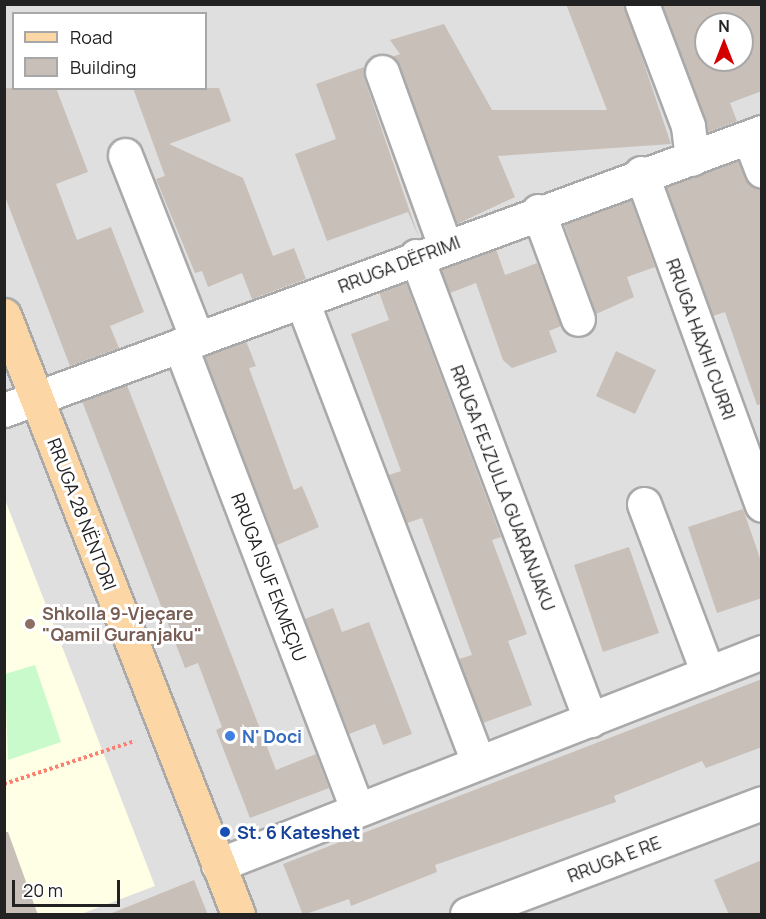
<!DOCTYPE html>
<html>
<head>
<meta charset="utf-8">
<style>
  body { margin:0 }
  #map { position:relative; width:766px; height:919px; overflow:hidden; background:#f2efe9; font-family:Manrope,sans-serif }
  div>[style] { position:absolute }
  .residential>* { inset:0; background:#e0dfdf }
  .education>* { inset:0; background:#ffffe5 }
  .park>* { inset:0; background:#c8facc }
  .building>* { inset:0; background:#c7bfb8 }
  .path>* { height:4px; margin-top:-2px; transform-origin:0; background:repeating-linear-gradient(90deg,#fa8072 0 3px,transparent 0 6px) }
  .roads { filter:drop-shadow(2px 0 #a9a9a9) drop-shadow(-2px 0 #a9a9a9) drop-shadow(0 2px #a9a9a9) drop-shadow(0 -2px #a9a9a9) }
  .minor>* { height:33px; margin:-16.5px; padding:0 16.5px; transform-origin:16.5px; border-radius:16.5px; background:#fff }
  .major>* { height:33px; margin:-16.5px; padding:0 16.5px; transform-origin:16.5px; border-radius:16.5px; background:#fcd6a4 }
  .dots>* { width:16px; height:16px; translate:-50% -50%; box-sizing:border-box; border:3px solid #fff; border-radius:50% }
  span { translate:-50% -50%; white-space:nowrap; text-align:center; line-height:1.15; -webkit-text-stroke:6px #fff; paint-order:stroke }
  .street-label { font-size:18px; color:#222 }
  .education-label { font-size:18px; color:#785e54; font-weight:700 }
  .left { translate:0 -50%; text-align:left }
  .shop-label { font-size:18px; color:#366cbe; font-weight:700 }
  .transit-label { font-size:18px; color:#164399; font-weight:700 }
  .frame { position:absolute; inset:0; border:6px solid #222; pointer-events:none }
  .legend { position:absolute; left:12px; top:12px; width:195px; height:78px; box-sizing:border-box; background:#fff; border:2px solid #a7a7a7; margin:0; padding:8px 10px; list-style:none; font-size:18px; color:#222 }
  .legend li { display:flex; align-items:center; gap:12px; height:30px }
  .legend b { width:30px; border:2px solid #a7a7a7 }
  .north { position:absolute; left:694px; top:12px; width:60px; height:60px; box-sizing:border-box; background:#fff; border:2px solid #a7a7a7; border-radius:50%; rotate:0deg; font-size:16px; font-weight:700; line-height:24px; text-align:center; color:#222 }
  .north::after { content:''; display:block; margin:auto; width:21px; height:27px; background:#d40000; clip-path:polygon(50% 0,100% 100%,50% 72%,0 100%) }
  .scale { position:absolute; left:12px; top:880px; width:108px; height:27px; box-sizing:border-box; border:3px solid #222; border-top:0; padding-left:8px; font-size:18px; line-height:21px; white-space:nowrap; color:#222; -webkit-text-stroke:4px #fff; paint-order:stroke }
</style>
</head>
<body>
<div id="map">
  <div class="residential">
    <div style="clip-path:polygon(evenodd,5px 5px,761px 5px,761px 914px,5px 914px,5px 5px,14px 14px,206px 14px,206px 88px,14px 88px,14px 14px,5px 5px,706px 24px,742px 24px,742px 60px,706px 60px,706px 24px)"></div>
  </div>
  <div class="education">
    <div style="clip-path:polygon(4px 497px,155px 886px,81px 914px,5px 914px)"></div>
  </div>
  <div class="park">
    <div style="clip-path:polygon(35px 665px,61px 742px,8px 760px,5px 674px)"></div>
  </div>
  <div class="building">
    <div style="clip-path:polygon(566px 4px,624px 4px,671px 144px,498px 156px,515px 197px,457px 224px,392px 57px,400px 54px,390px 40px,444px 24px,492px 110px,607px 110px)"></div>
    <div style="clip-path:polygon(evenodd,662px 4px,762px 4px,762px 91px,730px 103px,737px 121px,708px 132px,662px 4px,706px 24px,742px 24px,742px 60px,706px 60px,706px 24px)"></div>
    <div style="clip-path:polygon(364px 67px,364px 78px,419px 238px,408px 212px,327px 241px,295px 154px,336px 139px,316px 84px)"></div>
    <div style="clip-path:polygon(4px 88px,56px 88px,88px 172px,56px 184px,77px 240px,111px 227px,144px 312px,110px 326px,119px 348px,70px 366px,4px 194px)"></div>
    <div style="clip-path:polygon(133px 88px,219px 88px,231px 121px,169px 144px,243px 178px,273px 256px,294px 248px,306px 279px,252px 299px,242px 273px,208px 287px,202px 271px,195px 273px,156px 179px,165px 176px)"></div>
    <div style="clip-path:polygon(738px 161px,750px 185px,762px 189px,762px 404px,757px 405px,725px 312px,713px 316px,666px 187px)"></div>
    <div style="clip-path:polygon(631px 200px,655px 267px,627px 277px,634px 297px,596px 314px,564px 224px)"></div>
    <div style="clip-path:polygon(496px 249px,505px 275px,537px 263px,561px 326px,549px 331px,557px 352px,512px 368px,503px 360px,476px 283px,450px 293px,441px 270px)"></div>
    <div style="clip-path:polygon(406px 283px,501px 537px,492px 540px,527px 634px,508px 641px,532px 705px,483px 723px,459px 659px,472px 655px,422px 518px,407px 523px,389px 475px,401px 471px,351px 334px,389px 320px,379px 292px)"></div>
    <div style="clip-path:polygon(246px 341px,256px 366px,249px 368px,294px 490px,302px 486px,319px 527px,277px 545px,204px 356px)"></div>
    <div style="clip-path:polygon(616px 351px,656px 370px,635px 414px,596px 396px)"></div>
    <div style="clip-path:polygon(127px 385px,276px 770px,316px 754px,329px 788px,250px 818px,216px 730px,222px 727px,198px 663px,185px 668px,82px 401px)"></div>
    <div style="clip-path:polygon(743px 509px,762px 564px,762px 598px,717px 613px,688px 527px)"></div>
    <div style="clip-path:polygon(629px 547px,659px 633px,603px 652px,574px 565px)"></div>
    <div style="clip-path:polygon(333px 608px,342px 632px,369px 622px,412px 734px,383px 745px,375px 724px,349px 734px,305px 619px)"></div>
    <div style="clip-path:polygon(762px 679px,762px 747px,706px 768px,702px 761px,614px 796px,616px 802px,435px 865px,437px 872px,351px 906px,349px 899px,303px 915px,283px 864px)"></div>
    <div style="clip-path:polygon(4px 832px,8px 832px,38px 915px,4px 915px)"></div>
    <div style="clip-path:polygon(762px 860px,762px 915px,729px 915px,714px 880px)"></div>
    <div style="clip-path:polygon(194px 880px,208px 915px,112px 915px,112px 913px)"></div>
  </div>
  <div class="path">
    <div style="left:4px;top:784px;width:138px;rotate:-18.2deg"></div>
  </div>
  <div class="roads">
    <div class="minor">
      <div style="left:642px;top:4px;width:130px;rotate:69.3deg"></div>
      <div style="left:688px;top:126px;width:33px;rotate:83deg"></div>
      <div style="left:382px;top:72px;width:185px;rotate:70.1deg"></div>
      <div style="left:749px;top:137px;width:36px;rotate:69deg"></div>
      <div style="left:125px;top:155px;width:198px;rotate:68.6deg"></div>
      <div style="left:641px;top:173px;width:353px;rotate:70deg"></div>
      <div style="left:538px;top:211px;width:115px;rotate:69.7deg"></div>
      <div style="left:416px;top:256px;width:496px;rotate:69.4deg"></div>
      <div style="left:302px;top:301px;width:493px;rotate:69.1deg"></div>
      <div style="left:180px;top:345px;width:497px;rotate:69.1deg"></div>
      <div style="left:4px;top:410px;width:807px;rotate:-20.14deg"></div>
      <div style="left:644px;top:504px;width:181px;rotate:69.3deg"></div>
      <div style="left:218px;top:865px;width:584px;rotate:-21.38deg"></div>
      <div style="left:467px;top:914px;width:315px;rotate:-20.6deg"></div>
    </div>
    <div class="major">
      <div style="left:4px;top:315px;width:643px;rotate:68.66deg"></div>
    </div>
  </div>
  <div class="dots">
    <div style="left:30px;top:624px;background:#8d6e63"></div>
    <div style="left:230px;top:736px;background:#3f7fe0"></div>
    <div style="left:225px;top:832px;background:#1a4fb4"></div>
  </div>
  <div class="street-label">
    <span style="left:399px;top:264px;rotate:-21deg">RRUGA DËFRIMI</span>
    <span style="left:701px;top:339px;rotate:70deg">RRUGA HAXHI CURRI</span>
    <span style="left:503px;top:488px;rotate:69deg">RRUGA FEJZULLA GUARANJAKU</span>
    <span style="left:82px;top:514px;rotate:69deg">RRUGA 28 NËNTORI</span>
    <span style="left:269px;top:577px;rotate:69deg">RRUGA ISUF EKMEÇIU</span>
    <span style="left:614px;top:859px;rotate:-21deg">RRUGA E RE</span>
  </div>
  <div class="education-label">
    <span class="left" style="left:42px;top:624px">Shkolla 9-Vjeçare<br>"Qamil Guranjaku"</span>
  </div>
  <div class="shop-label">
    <span class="left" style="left:242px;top:736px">N' Doci</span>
  </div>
  <div class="transit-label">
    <span class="left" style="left:237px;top:832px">St. 6 Kateshet</span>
  </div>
  <div class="frame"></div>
  <ul class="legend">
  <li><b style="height:8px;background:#fcd6a4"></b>Road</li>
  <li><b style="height:16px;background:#c7bfb8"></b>Building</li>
  </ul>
  <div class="north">N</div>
  <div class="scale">20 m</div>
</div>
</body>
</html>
